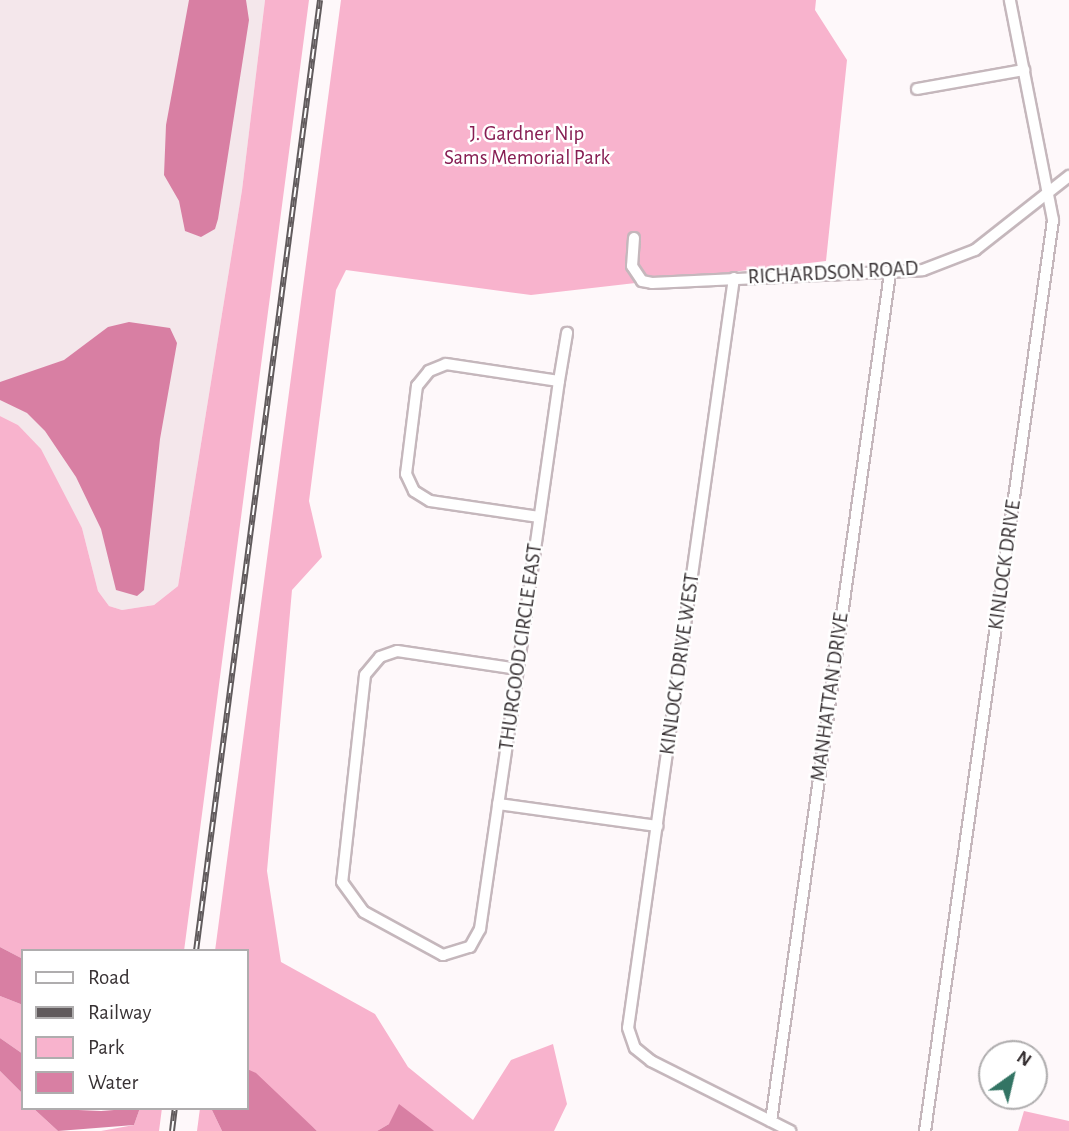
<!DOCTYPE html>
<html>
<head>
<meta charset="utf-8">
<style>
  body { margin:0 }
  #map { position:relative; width:1069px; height:1131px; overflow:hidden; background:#fef8fa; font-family:"Alegreya Sans",sans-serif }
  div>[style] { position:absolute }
  .built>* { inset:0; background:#f4e7eb }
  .green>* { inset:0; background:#f8b3cd }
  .water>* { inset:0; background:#d87fa3 }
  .roads { filter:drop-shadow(2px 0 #c5b7bc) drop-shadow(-2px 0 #c5b7bc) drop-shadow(0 2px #c5b7bc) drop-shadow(0 -2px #c5b7bc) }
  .minor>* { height:10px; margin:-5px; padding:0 5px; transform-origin:5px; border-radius:5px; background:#fff }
  .rail>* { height:6px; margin-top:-3px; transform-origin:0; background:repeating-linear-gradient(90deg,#fff 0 10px,#615b5d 0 20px); box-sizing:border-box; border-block:2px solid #615b5d }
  span { translate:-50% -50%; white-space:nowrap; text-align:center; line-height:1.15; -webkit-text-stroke:5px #fff; paint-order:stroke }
  .park-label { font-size:21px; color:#871e53 }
  .street-label { font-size:21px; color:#383234 }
  .legend { position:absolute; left:21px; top:949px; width:228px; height:161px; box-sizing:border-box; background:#fff; border:2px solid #afadae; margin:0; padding:9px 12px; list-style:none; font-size:21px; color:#383234 }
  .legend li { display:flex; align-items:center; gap:14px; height:35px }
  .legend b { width:35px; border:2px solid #afadae }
  .north { position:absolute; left:978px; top:1040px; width:70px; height:70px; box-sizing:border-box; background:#fff; border:2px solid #afadae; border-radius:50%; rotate:34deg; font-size:19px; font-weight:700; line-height:28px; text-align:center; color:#383234 }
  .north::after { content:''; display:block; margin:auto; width:24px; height:32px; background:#337464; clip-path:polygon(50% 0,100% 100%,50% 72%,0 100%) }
</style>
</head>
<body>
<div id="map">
  <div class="built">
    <div style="clip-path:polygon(0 0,265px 0,242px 190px,178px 586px,154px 605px,122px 610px,109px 606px,98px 591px,82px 528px,18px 425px,0 416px)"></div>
  </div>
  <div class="green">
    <div style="clip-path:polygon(265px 0,309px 0,184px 951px,23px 951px,23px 959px,0 947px,0 416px,18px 425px,41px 449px,82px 528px,98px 591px,109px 606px,122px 610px,154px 605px,178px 586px,242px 190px)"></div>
    <div style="clip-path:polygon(341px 0,816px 0,815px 10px,847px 60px,826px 261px,531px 295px,346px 270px,336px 290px,309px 501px,322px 557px,292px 590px,267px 871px,281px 962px,375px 1014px,408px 1067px,473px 1120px,511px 1060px,553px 1044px,567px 1104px,554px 1131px,434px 1131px,389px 1124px,377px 1131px,317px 1131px,247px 1069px,247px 951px,215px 951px)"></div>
    <div style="clip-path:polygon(0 996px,23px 1005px,23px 1054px,0 1038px)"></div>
    <div style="clip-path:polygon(0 1071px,23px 1094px,23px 1108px,33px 1108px,58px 1131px,0 1131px)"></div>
    <div style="clip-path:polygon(140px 1108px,162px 1108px,159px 1131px,101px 1131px,134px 1125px)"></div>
    <div style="clip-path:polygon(200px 1108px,211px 1108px,222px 1131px,197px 1131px)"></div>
    <div style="clip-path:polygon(1024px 1111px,1069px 1121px,1069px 1131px,1018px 1131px)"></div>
  </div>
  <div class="water">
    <div style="clip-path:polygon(189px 0,246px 0,249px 20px,218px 219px,215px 229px,201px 237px,185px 231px,179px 201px,164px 175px,166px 125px)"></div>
    <div style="clip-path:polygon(129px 322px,170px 328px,177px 343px,160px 439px,144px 590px,137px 596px,116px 590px,101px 529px,76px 477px,45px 431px,27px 413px,0 400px,0 382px,64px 360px,108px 327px)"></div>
    <div style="clip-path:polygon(0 947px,23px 959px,23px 1005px,0 996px)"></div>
    <div style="clip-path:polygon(0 1038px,23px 1054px,23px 1094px,0 1071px)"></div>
    <div style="clip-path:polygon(247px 1069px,256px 1073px,317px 1131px,222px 1131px,211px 1108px,247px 1108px)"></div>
    <div style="clip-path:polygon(399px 1104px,433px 1130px,434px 1131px,377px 1131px,389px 1124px)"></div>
    <div style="clip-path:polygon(33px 1108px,101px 1111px,140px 1108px,134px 1125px,58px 1131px)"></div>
  </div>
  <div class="roads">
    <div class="minor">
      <div style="left:917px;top:89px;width:109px;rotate:-10.1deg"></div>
      <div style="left:634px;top:238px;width:28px;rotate:94deg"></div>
      <div style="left:632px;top:266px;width:18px;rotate:56deg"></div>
      <div style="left:642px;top:281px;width:10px;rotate:11deg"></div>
      <div style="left:652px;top:283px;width:271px;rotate:-2.7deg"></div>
      <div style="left:923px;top:270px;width:56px;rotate:-21deg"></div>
      <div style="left:975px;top:250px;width:120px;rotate:-38.2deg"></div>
      <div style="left:734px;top:278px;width:757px;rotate:98.04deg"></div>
      <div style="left:628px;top:1028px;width:21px;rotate:71deg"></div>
      <div style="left:635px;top:1048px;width:21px;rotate:39deg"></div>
      <div style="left:651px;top:1061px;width:156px;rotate:26.7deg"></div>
      <div style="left:539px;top:517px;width:110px;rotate:-171.6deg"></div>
      <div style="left:430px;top:501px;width:19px;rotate:-148deg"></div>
      <div style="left:414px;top:491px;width:19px;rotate:-115deg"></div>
      <div style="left:406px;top:474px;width:89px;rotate:-82.9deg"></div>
      <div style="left:417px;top:386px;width:19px;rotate:-51deg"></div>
      <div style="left:429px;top:371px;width:18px;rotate:-22deg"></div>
      <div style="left:446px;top:364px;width:114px;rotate:8.6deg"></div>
      <div style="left:518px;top:669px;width:122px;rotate:-171.5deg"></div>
      <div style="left:397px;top:651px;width:18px;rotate:161deg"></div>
      <div style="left:380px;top:657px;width:23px;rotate:130deg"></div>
      <div style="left:365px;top:675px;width:208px;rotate:96.3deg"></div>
      <div style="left:342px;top:882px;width:37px;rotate:54deg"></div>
      <div style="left:364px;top:912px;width:90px;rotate:28.6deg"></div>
      <div style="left:443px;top:955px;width:28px;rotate:-17deg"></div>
      <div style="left:470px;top:947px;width:21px;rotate:-61deg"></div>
      <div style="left:480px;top:929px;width:263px;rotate:-81.7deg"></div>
      <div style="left:518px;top:669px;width:291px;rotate:-81.9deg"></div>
      <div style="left:559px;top:381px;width:49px;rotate:-80.5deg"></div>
      <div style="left:498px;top:804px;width:161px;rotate:7.9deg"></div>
      <div style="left:771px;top:1121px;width:856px;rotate:-82.01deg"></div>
      <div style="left:925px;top:1131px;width:920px;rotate:-82deg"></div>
      <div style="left:1053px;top:220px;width:224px;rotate:-101.1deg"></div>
    </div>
  </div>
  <div class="rail">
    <div style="left:196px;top:951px;width:959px;rotate:-82.57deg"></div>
    <div style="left:172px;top:1131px;width:23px;rotate:-83deg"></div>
  </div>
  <div class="park-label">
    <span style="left:527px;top:146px">J. Gardner Nip<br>Sams Memorial Park</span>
  </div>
  <div class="street-label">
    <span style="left:833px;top:273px;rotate:-3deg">RICHARDSON ROAD</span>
    <span style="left:1005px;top:565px;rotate:-82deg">KINLOCK DRIVE</span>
    <span style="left:521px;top:647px;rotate:-82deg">THURGOOD CIRCLE EAST</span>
    <span style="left:680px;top:664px;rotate:-82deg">KINLOCK DRIVE WEST</span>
    <span style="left:830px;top:697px;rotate:-82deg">MANHATTAN DRIVE</span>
  </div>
  <ul class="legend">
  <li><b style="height:9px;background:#fff"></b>Road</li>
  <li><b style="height:9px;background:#615b5d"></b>Railway</li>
  <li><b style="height:19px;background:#f8b3cd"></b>Park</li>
  <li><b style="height:19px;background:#d87fa3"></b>Water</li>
  </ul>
  <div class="north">N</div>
</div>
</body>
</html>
